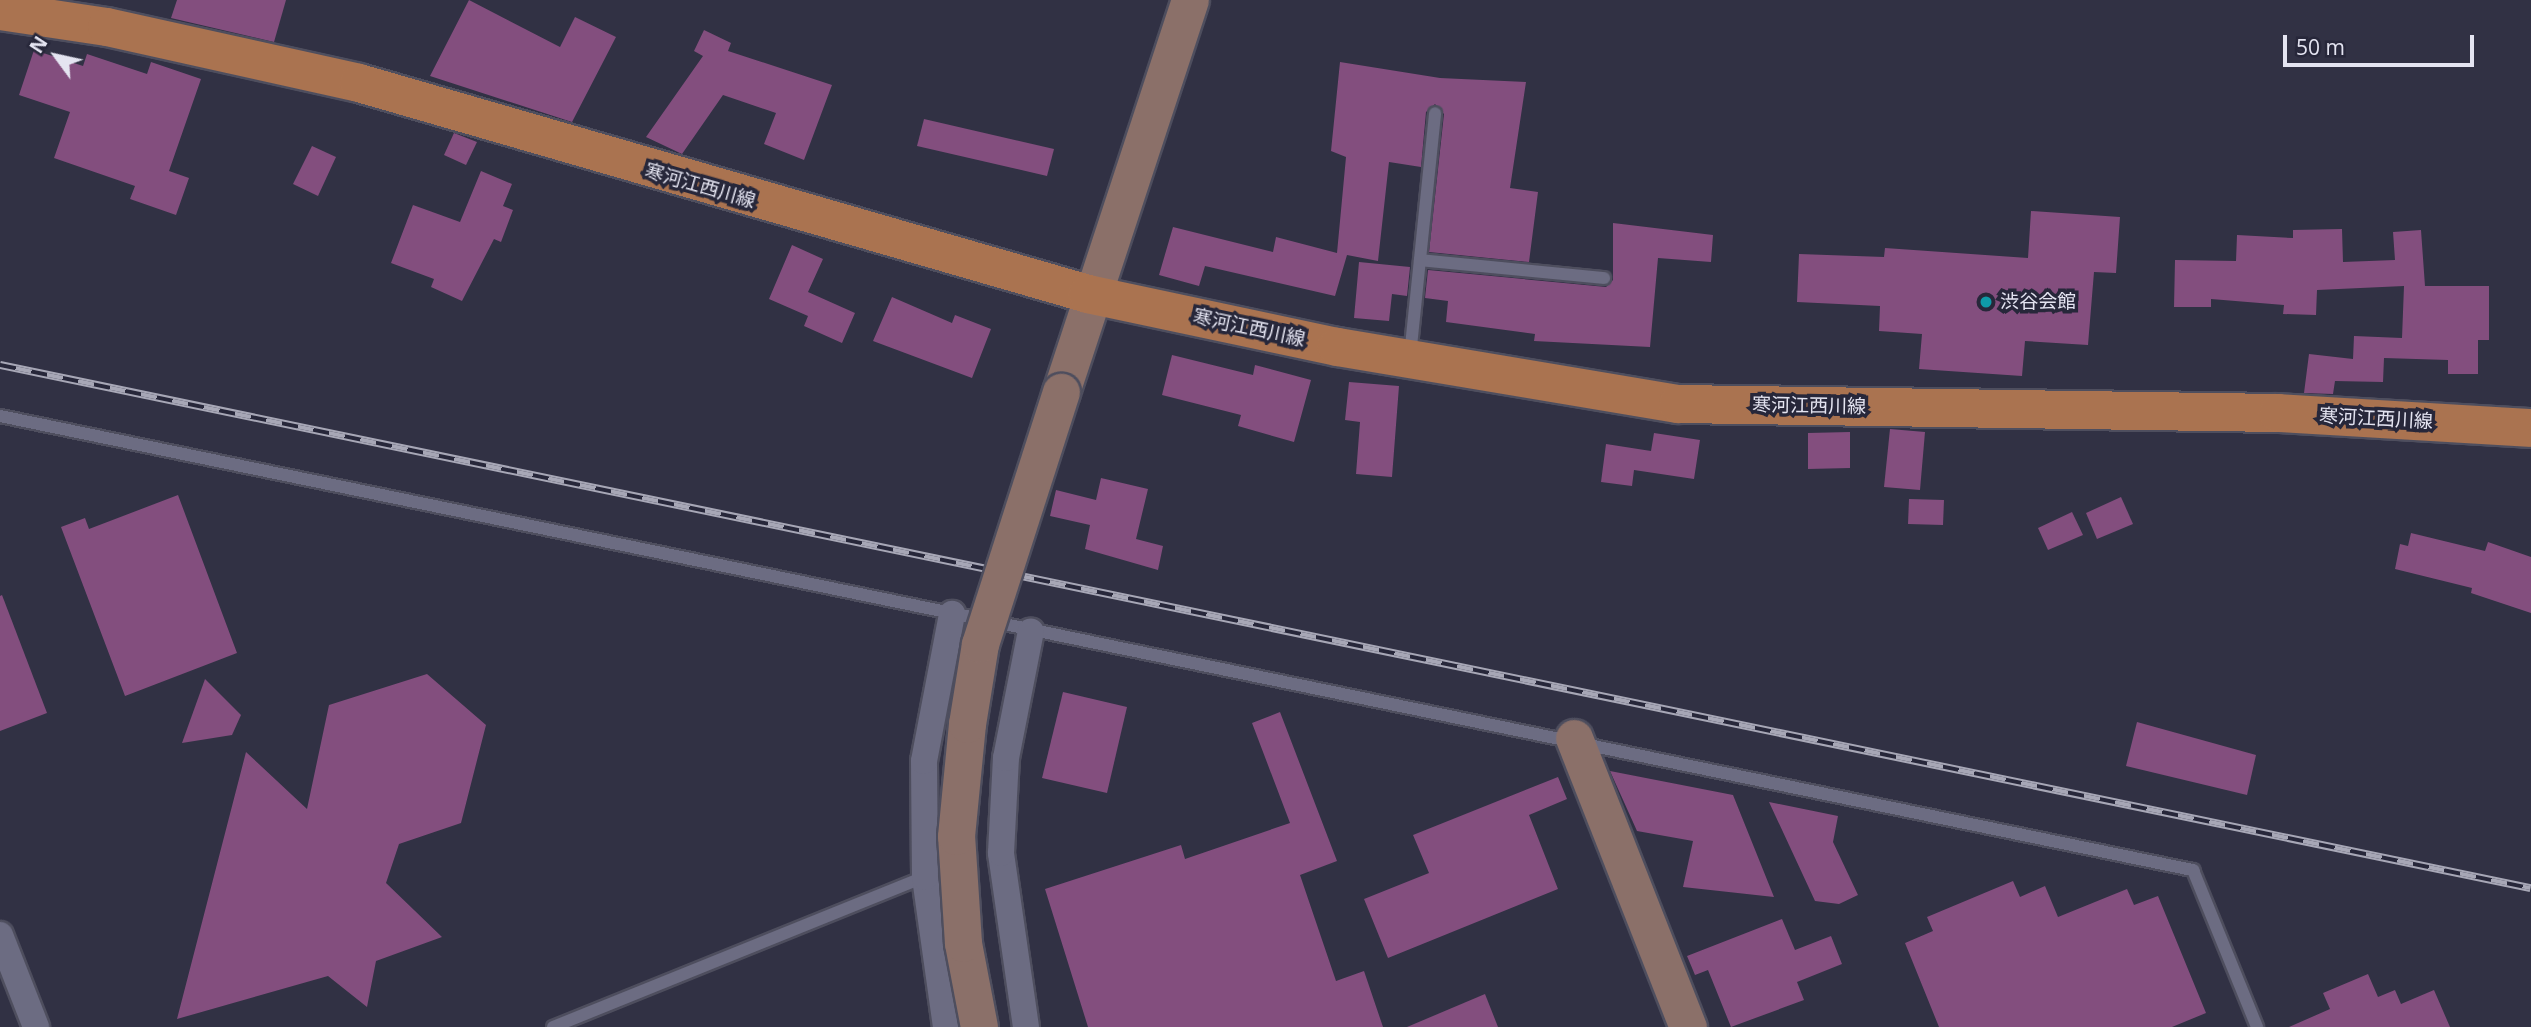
<!DOCTYPE html>
<html>
<head>
<meta charset="utf-8">
<style>
  body { margin:0 }
  #map { position:relative; width:2531px; height:1027px; overflow:hidden; background:#313144; font-family:"Open Sans","Noto Sans JP",sans-serif }
  div>[style] { position:absolute }
  .building>* { inset:0; background:#834e7e }
  .roads { filter:drop-shadow(2px 0 #4e4e5e) drop-shadow(-2px 0 #4e4e5e) drop-shadow(0 2px #4e4e5e) drop-shadow(0 -2px #4e4e5e) }
  .lane>* { height:12px; margin:-6px; padding:0 6px; transform-origin:6px; border-radius:6px; background:#6c6c82 }
  .street>* { height:26px; margin:-13px; padding:0 13px; transform-origin:13px; border-radius:13px; background:#6c6c82 }
  .secondary>* { height:37px; margin:-18.5px; padding:0 18.5px; transform-origin:18.5px; border-radius:18.5px; background:#8b7069 }
  .primary>* { height:38px; margin:-19px; padding:0 19px; transform-origin:19px; border-radius:19px; background:#aa7350 }
  .rail>* { height:8px; margin-top:-4px; transform-origin:0; background:repeating-linear-gradient(90deg,#27273a 0 16px,#a7a7b6 0 32px); box-sizing:border-box; border-block:2px solid #a7a7b6 }
  .bridges { filter:drop-shadow(2px 0 #4e4e5e) drop-shadow(-2px 0 #4e4e5e) drop-shadow(0 2px #4e4e5e) drop-shadow(0 -2px #4e4e5e) }
  .secondary-bridge>* { height:37px; margin:-18.5px; padding:0 18.5px; transform-origin:18.5px; border-radius:18.5px; background:#8b7069 }
  .dots>* { width:19px; height:19px; translate:-50% -50%; box-sizing:border-box; border:4px solid #27273a; border-radius:50% }
  span { translate:-50% -50%; white-space:nowrap; text-align:center; line-height:1.15; -webkit-text-stroke:7px #27273a; paint-order:stroke }
  .street-label { font-size:19px; color:#e4e4f1 }
  .poi-label { font-size:19px; color:#e4e4f1 }
  .left { translate:0 -50%; text-align:left }
  .north { position:absolute; left:21px; top:21px; width:70px; height:70px; -webkit-text-stroke:5px #27273a; paint-order:stroke; rotate:303deg; font-size:19px; font-weight:700; line-height:28px; text-align:center; color:#e4e4f1 }
  .north::after { content:''; display:block; margin:auto; width:24px; height:32px; background:#e4e4f1; clip-path:polygon(50% 0,100% 100%,50% 72%,0 100%) }
  .scale { position:absolute; left:2283px; top:35px; width:191px; height:32px; box-sizing:border-box; border:4px solid #e4e4f1; border-top:0; padding-left:9px; font-size:21px; line-height:24px; white-space:nowrap; color:#e4e4f1; -webkit-text-stroke:5px #27273a; paint-order:stroke }
</style>
</head>
<body>
<div id="map">
  <div class="building">
    <div style="clip-path:polygon(177px 0,286px 0,274px 42px,171px 18px)"></div>
    <div style="clip-path:polygon(469px 0,560px 47px,575px 17px,616px 37px,572px 122px,430px 76px)"></div>
    <div style="clip-path:polygon(704px 30px,731px 43px,728px 51px,832px 85px,804px 160px,764px 144px,776px 113px,723px 95px,682px 154px,646px 137px,703px 56px,694px 51px)"></div>
    <div style="clip-path:polygon(34px 50px,83px 66px,87px 54px,147px 74px,151px 62px,201px 79px,169px 171px,189px 178px,176px 215px,130px 199px,135px 186px,54px 158px,70px 112px,19px 95px)"></div>
    <div style="clip-path:polygon(1340px 62px,1440px 78px,1526px 82px,1510px 188px,1538px 192px,1529px 262px,1429px 252px,1444px 114px,1435px 104px,1426px 112px,1421px 167px,1389px 162px,1378px 261px,1347px 255px,1335px 296px,1205px 266px,1199px 286px,1159px 275px,1173px 227px,1273px 252px,1276px 237px,1337px 253px,1346px 157px,1331px 151px)"></div>
    <div style="clip-path:polygon(924px 119px,1054px 149px,1047px 176px,917px 146px)"></div>
    <div style="clip-path:polygon(454px 133px,477px 142px,466px 165px,444px 155px)"></div>
    <div style="clip-path:polygon(312px 146px,336px 157px,318px 196px,293px 184px)"></div>
    <div style="clip-path:polygon(481px 171px,512px 184px,503px 206px,513px 210px,501px 242px,494px 239px,462px 301px,431px 287px,434px 279px,391px 263px,413px 205px,460px 222px)"></div>
    <div style="clip-path:polygon(2031px 211px,2120px 217px,2116px 273px,2094px 272px,2088px 345px,2025px 341px,2022px 376px,1919px 369px,1922px 334px,1879px 331px,1880px 306px,1797px 302px,1799px 254px,1884px 257px,1885px 248px,2028px 258px)"></div>
    <div style="clip-path:polygon(1613px 223px,1713px 235px,1711px 262px,1658px 258px,1650px 347px,1534px 341px,1535px 334px,1446px 322px,1448px 301px,1425px 298px,1428px 270px,1606px 287px,1613px 280px)"></div>
    <div style="clip-path:polygon(2342px 229px,2343px 262px,2395px 260px,2393px 232px,2421px 230px,2425px 286px,2489px 286px,2489px 340px,2478px 340px,2478px 374px,2448px 374px,2448px 360px,2384px 358px,2383px 382px,2335px 381px,2333px 394px,2304px 393px,2309px 354px,2353px 359px,2354px 336px,2402px 338px,2404px 286px,2317px 290px,2316px 315px,2283px 314px,2284px 305px,2211px 299px,2211px 307px,2174px 307px,2175px 260px,2236px 261px,2237px 235px,2293px 238px,2293px 230px)"></div>
    <div style="clip-path:polygon(792px 245px,823px 259px,808px 292px,855px 313px,842px 343px,804px 326px,808px 316px,769px 299px)"></div>
    <div style="clip-path:polygon(1359px 262px,1410px 267px,1407px 296px,1392px 294px,1389px 321px,1354px 318px)"></div>
    <div style="clip-path:polygon(892px 297px,952px 323px,955px 315px,991px 329px,972px 378px,873px 341px)"></div>
    <div style="clip-path:polygon(1172px 355px,1253px 375px,1255px 365px,1311px 380px,1294px 442px,1238px 426px,1241px 415px,1162px 395px)"></div>
    <div style="clip-path:polygon(1349px 382px,1399px 386px,1392px 477px,1356px 474px,1360px 422px,1345px 420px)"></div>
    <div style="clip-path:polygon(1890px 429px,1925px 432px,1920px 490px,1884px 487px)"></div>
    <div style="clip-path:polygon(1850px 432px,1850px 468px,1808px 469px,1808px 433px)"></div>
    <div style="clip-path:polygon(1654px 433px,1700px 440px,1694px 479px,1634px 470px,1632px 486px,1601px 482px,1606px 444px,1651px 451px)"></div>
    <div style="clip-path:polygon(1101px 478px,1148px 489px,1136px 539px,1163px 546px,1158px 570px,1085px 549px,1090px 525px,1050px 516px,1056px 490px,1096px 500px)"></div>
    <div style="clip-path:polygon(178px 495px,237px 653px,125px 696px,61px 527px,85px 518px,89px 529px)"></div>
    <div style="clip-path:polygon(2121px 497px,2133px 524px,2097px 539px,2086px 513px)"></div>
    <div style="clip-path:polygon(1909px 499px,1944px 500px,1943px 525px,1908px 524px)"></div>
    <div style="clip-path:polygon(2072px 512px,2083px 535px,2048px 550px,2038px 528px)"></div>
    <div style="clip-path:polygon(2411px 533px,2485px 551px,2488px 542px,2531px 557px,2531px 613px,2471px 593px,2472px 588px,2395px 569px,2400px 544px,2408px 546px)"></div>
    <div style="clip-path:polygon(2px 595px,47px 713px,0 731px,0 596px)"></div>
    <div style="clip-path:polygon(427px 674px,486px 725px,461px 823px,399px 844px,386px 883px,442px 937px,376px 961px,367px 1007px,328px 976px,177px 1019px,246px 752px,307px 809px,329px 705px)"></div>
    <div style="clip-path:polygon(205px 679px,241px 715px,232px 735px,182px 743px)"></div>
    <div style="clip-path:polygon(1063px 692px,1127px 707px,1107px 793px,1042px 778px)"></div>
    <div style="clip-path:polygon(1280px 712px,1337px 861px,1300px 875px,1336px 981px,1364px 971px,1383px 1027px,1088px 1027px,1045px 889px,1181px 845px,1185px 859px,1290px 823px,1252px 723px)"></div>
    <div style="clip-path:polygon(2137px 722px,2256px 755px,2247px 795px,2126px 766px)"></div>
    <div style="clip-path:polygon(1610px 771px,1733px 795px,1774px 897px,1683px 887px,1693px 841px,1637px 831px)"></div>
    <div style="clip-path:polygon(1558px 777px,1567px 799px,1529px 815px,1558px 889px,1388px 958px,1364px 899px,1429px 873px,1413px 835px)"></div>
    <div style="clip-path:polygon(1769px 802px,1838px 816px,1833px 842px,1858px 895px,1839px 904px,1815px 901px)"></div>
    <div style="clip-path:polygon(2013px 881px,2020px 897px,2045px 886px,2058px 917px,2127px 889px,2134px 905px,2158px 896px,2206px 1013px,2172px 1027px,1939px 1027px,1905px 943px,1933px 931px,1927px 917px)"></div>
    <div style="clip-path:polygon(1782px 919px,1795px 950px,1831px 936px,1842px 964px,1797px 982px,1804px 1000px,1731px 1027px,1708px 970px,1695px 975px,1687px 956px)"></div>
    <div style="clip-path:polygon(2368px 974px,2378px 997px,2395px 990px,2401px 1004px,2434px 990px,2450px 1027px,2289px 1027px,2330px 1009px,2323px 993px)"></div>
    <div style="clip-path:polygon(1485px 994px,1498px 1027px,1407px 1027px)"></div>
  </div>
  <div class="roads">
    <div class="lane">
      <div style="left:1420px;top:260px;width:185px;rotate:5.6deg"></div>
      <div style="left:1410px;top:356px;width:244px;rotate:-84.1deg"></div>
      <div style="left:0;top:416px;width:2240px;rotate:11.7deg"></div>
      <div style="left:2193px;top:870px;width:170px;rotate:67.8deg"></div>
      <div style="left:553px;top:1027px;width:401px;rotate:-22deg"></div>
    </div>
    <div class="street">
      <div style="left:0;top:935px;width:99px;rotate:68.6deg"></div>
      <div style="left:946px;top:1027px;width:151px;rotate:-98deg"></div>
      <div style="left:925px;top:877px;width:116px;rotate:-90.5deg"></div>
      <div style="left:924px;top:761px;width:150px;rotate:-79.2deg"></div>
      <div style="left:1026px;top:1027px;width:176px;rotate:-98.2deg"></div>
      <div style="left:1001px;top:853px;width:95px;rotate:-87deg"></div>
      <div style="left:1006px;top:758px;width:129px;rotate:-78.9deg"></div>
    </div>
    <div class="secondary">
      <div style="left:1061px;top:392px;width:413px;rotate:-71.8deg"></div>
      <div style="left:1574px;top:738px;width:311px;rotate:68.5deg"></div>
    </div>
    <div class="primary">
      <div style="left:0;top:11px;width:108px;rotate:8.5deg"></div>
      <div style="left:107px;top:27px;width:258px;rotate:12.5deg"></div>
      <div style="left:359px;top:83px;width:759px;rotate:16.14deg"></div>
      <div style="left:1088px;top:294px;width:255px;rotate:12deg"></div>
      <div style="left:1337px;top:347px;width:346px;rotate:9.5deg"></div>
      <div style="left:1678px;top:404px;width:600px;rotate:0.86deg"></div>
      <div style="left:2278px;top:413px;width:253px;rotate:3.4deg"></div>
    </div>
  </div>
  <div class="rail">
    <div style="left:0;top:365px;width:2584px;rotate:11.68deg"></div>
  </div>
  <div class="bridges">
    <div class="secondary-bridge">
      <div style="left:979px;top:1027px;width:86px;rotate:-100.8deg"></div>
      <div style="left:963px;top:943px;width:107px;rotate:-93.7deg"></div>
      <div style="left:956px;top:836px;width:113px;rotate:-84.4deg"></div>
      <div style="left:967px;top:724px;width:81px;rotate:-80.8deg"></div>
      <div style="left:980px;top:644px;width:265px;rotate:-72.2deg"></div>
    </div>
  </div>
  <div class="dots">
    <div style="left:1986px;top:302px;background:#0f9aa8"></div>
  </div>
  <div class="street-label">
    <span style="left:700px;top:186px;rotate:16deg">寒河江西川線</span>
    <span style="left:1249px;top:328px;rotate:12deg">寒河江西川線</span>
    <span style="left:1809px;top:406px;rotate:1deg">寒河江西川線</span>
    <span style="left:2376px;top:419px;rotate:3deg">寒河江西川線</span>
  </div>
  <div class="poi-label">
    <span class="left" style="left:2000px;top:302px">渋谷会館</span>
  </div>
  <div class="north">N</div>
  <div class="scale">50 m</div>
</div>
</body>
</html>
